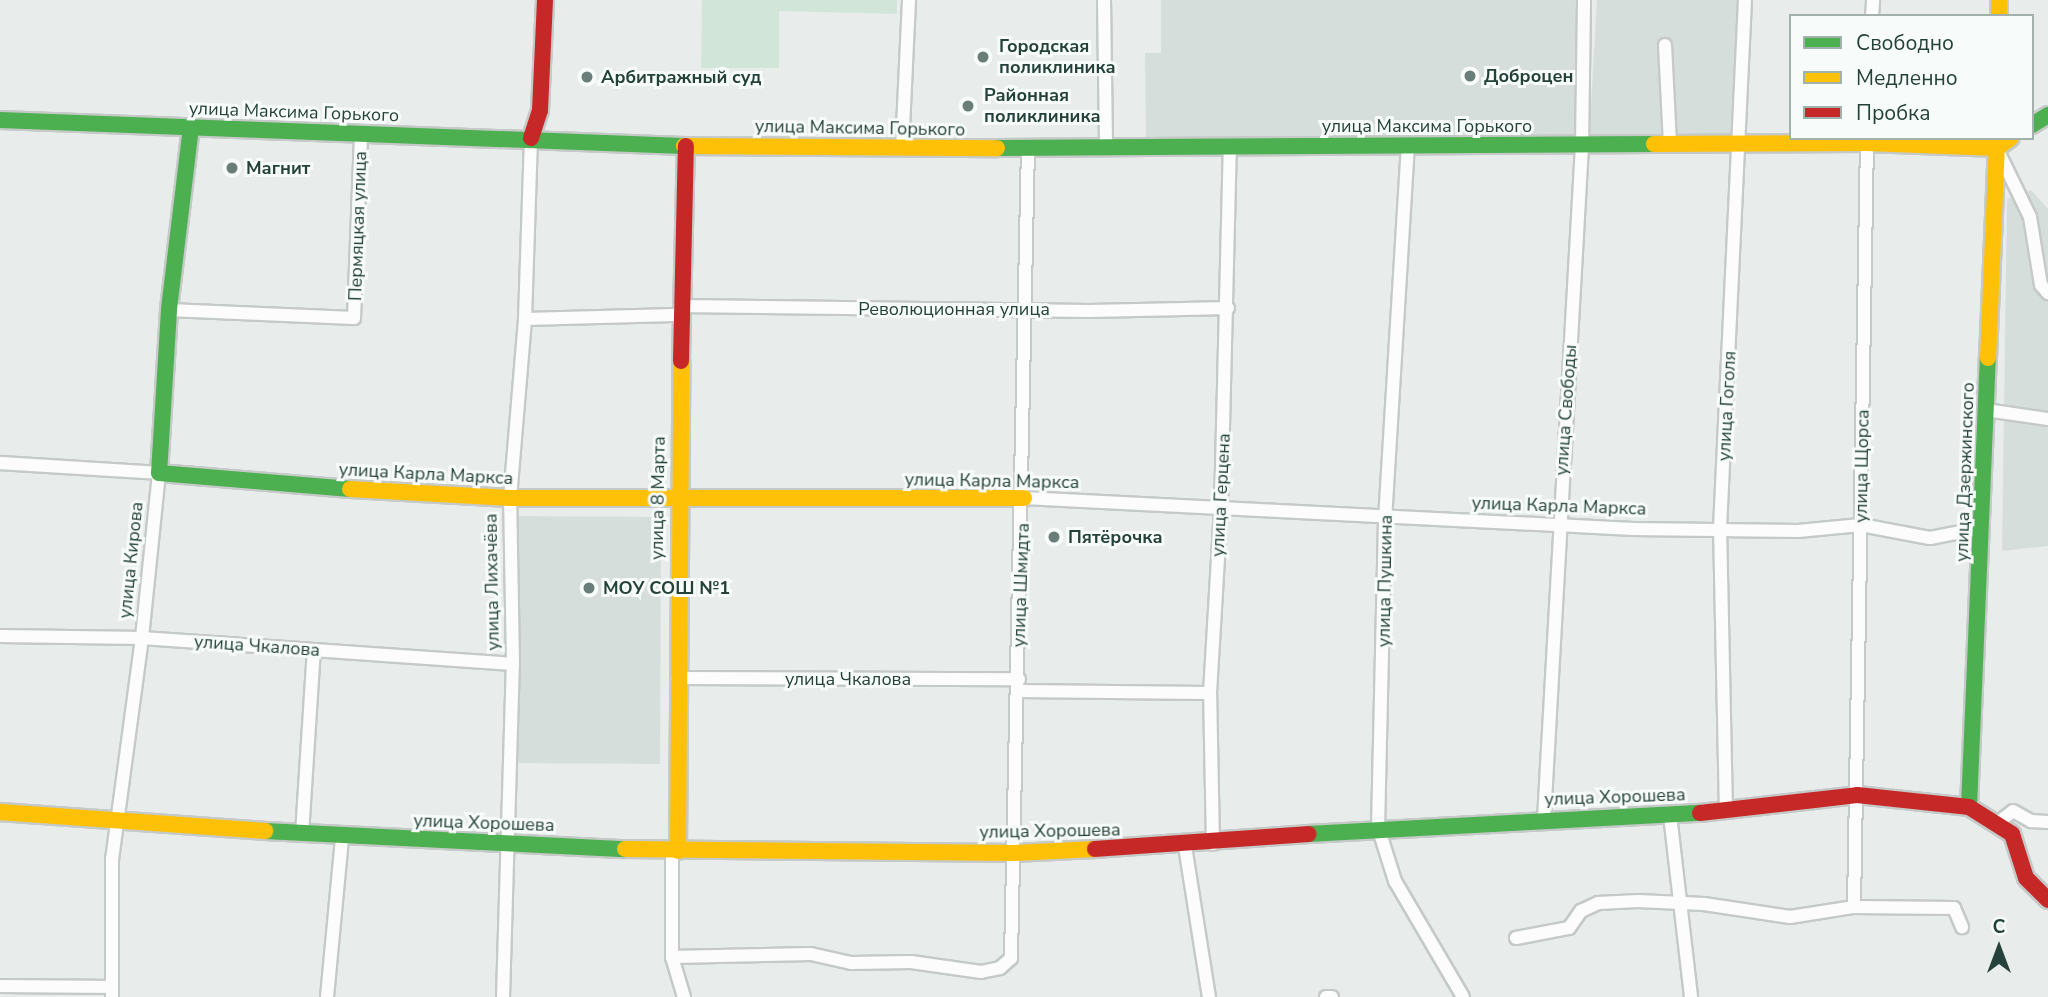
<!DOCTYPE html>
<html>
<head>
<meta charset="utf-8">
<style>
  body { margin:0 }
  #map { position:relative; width:2048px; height:997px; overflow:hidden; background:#e8edeb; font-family:"Nunito Sans",sans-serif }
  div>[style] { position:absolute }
  .built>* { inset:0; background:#d6dedb }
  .green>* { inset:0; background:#d1e6d8 }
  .roads { filter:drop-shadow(2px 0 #c5cac8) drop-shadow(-2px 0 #c5cac8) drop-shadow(0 2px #c5cac8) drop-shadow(0 -2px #c5cac8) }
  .street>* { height:12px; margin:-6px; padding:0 6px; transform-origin:6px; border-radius:6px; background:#fcfcfc }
  .fast>* { height:16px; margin:-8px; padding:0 8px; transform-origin:8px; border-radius:8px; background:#4caf50 }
  .slow>* { height:16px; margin:-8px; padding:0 8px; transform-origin:8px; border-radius:8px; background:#ffc107 }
  .jam>* { height:16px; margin:-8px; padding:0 8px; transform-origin:8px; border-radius:8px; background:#c62828 }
  .dots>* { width:19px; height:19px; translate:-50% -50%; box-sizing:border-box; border:4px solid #f7fbf9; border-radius:50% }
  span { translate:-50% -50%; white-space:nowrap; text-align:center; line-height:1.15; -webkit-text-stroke:6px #f7fbf9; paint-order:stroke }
  .poi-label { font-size:18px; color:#24423a; font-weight:700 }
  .left { translate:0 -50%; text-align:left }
  .street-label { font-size:18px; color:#24423a }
  .legend { position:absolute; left:1789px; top:14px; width:245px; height:126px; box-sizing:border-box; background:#f7fbf9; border:2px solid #a3b1ad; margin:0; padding:9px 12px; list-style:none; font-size:21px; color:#24423a }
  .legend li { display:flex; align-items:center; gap:14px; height:35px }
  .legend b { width:35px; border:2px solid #a3b1ad }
  .north { position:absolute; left:1964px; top:913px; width:70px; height:70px; -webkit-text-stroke:5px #f7fbf9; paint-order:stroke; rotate:0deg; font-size:19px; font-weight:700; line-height:28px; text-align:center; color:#24423a }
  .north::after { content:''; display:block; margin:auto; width:24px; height:32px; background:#24423a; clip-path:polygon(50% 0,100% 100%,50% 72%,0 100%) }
</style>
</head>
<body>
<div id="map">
  <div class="built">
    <div style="clip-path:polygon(1161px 0,1585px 0,1581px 140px,1146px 142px,1145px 53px,1161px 53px)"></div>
    <div style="clip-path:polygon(1597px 0,1746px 0,1745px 141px,1589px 140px)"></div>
    <div style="clip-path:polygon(2031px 190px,2048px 209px,2048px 546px,2002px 551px,2007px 199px)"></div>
    <div style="clip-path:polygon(517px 516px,661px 517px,660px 764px,516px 763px)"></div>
  </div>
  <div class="green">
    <div style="clip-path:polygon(702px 0,897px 0,897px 14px,779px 11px,779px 68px,701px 68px)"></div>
  </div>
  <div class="roads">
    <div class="street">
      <div style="left:1104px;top:0;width:147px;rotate:89.2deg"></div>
      <div style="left:1872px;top:16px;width:16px;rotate:-86deg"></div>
      <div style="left:1665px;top:45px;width:100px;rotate:87.1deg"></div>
      <div style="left:1408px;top:144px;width:377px;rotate:93.5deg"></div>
      <div style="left:1385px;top:520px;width:307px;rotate:91.3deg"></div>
      <div style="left:1378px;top:827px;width:57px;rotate:72.5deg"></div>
      <div style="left:1395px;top:881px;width:134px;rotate:59.6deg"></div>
      <div style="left:902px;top:149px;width:149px;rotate:-87.3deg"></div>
      <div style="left:1998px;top:151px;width:73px;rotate:64.1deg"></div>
      <div style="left:2030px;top:217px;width:69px;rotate:80.8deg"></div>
      <div style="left:2041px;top:285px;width:11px;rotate:49deg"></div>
      <div style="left:680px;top:306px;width:409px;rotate:0.7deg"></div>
      <div style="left:1089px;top:311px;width:139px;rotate:-1.2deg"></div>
      <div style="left:169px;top:310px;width:185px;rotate:2.5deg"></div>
      <div style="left:354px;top:318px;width:184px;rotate:-87.8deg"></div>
      <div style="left:525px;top:319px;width:155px;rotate:-1.5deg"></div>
      <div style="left:1986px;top:410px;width:63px;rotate:8.3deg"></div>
      <div style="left:0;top:463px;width:159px;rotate:3.6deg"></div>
      <div style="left:159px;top:473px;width:166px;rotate:95.9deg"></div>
      <div style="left:142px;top:638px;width:223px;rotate:97.7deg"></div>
      <div style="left:112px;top:859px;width:138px;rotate:90deg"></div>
      <div style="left:1024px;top:498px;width:610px;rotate:2.91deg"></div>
      <div style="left:1633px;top:529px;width:165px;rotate:0.7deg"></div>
      <div style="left:1798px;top:531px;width:63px;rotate:-5.4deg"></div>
      <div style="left:1861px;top:525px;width:70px;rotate:10.7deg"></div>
      <div style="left:1930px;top:538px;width:53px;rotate:-10.9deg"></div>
      <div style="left:0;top:636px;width:142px;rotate:0.8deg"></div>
      <div style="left:142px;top:638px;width:372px;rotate:4deg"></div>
      <div style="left:677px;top:678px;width:342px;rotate:0.2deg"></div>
      <div style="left:1019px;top:691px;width:191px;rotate:0.6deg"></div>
      <div style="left:1726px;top:812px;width:284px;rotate:-91.2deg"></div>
      <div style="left:1720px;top:528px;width:529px;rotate:-87.29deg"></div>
      <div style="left:1670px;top:815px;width:183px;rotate:83.4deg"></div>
      <div style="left:1544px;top:819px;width:674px;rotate:-86.77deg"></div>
      <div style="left:1582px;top:146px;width:146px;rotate:-89.2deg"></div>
      <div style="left:1996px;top:824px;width:21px;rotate:-37deg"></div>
      <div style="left:2013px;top:811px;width:21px;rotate:29deg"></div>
      <div style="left:2031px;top:821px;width:17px;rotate:3deg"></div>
      <div style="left:302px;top:834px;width:184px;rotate:-86.3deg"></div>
      <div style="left:1213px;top:844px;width:151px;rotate:-91.1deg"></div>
      <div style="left:1210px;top:693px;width:185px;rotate:-86.6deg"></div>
      <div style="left:1221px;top:508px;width:362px;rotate:-88.6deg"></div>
      <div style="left:1185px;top:846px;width:153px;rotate:81deg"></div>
      <div style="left:672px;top:851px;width:106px;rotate:90deg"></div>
      <div style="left:672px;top:957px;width:42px;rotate:73.3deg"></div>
      <div style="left:1854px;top:907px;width:769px;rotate:-89.03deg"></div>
      <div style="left:1516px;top:938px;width:54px;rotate:-10.7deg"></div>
      <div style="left:1569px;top:928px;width:21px;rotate:-55deg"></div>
      <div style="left:1581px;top:911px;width:19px;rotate:-25deg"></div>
      <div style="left:1598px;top:903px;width:40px;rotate:-2.9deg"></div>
      <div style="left:1638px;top:901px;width:66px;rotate:2.6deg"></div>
      <div style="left:1704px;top:904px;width:87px;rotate:8.6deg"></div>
      <div style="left:1790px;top:917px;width:65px;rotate:-8.9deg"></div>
      <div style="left:1854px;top:907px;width:100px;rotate:0.6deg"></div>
      <div style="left:1954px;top:908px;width:21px;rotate:67deg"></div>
      <div style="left:672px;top:957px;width:139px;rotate:-1.2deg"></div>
      <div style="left:811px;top:954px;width:41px;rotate:12.7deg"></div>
      <div style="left:851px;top:963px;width:60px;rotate:-1deg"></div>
      <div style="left:911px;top:962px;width:71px;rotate:8.1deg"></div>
      <div style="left:981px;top:972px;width:19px;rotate:-12deg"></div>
      <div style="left:1000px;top:968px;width:15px;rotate:-42deg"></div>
      <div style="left:1011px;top:958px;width:810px;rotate:-88.8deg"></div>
      <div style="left:0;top:986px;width:112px;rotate:0.5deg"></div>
      <div style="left:327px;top:997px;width:161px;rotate:-84.6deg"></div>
      <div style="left:503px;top:997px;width:333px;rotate:-88.3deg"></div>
      <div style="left:513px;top:664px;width:166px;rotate:-91deg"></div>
      <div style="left:510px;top:498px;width:180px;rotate:-85.2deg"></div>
      <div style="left:525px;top:319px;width:181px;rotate:-88.1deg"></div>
      <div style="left:1326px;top:997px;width:6px"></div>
    </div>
    <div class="fast">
      <div style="left:0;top:120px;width:684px;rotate:2.18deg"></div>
      <div style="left:2032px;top:125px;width:19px;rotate:-32deg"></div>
      <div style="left:191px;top:127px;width:184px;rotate:96.9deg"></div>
      <div style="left:169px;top:310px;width:163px;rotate:93.5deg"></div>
      <div style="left:159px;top:473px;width:192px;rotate:4.8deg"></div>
      <div style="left:997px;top:148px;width:657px;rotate:-0.35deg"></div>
      <div style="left:1969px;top:807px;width:449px;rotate:-87.6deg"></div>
      <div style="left:265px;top:831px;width:360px;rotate:2.9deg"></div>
      <div style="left:1308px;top:834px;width:393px;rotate:-3.1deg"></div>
    </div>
    <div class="slow">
      <div style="left:1999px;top:0;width:16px;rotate:90deg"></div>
      <div style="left:1654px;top:144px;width:213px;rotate:-0.3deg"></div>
      <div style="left:1867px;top:143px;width:130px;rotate:2.2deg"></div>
      <div style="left:1997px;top:148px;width:17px;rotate:-36deg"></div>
      <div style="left:684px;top:146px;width:313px;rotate:0.4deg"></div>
      <div style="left:1988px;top:358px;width:219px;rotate:-87.6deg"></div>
      <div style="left:350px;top:489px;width:160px;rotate:3.2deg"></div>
      <div style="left:510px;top:498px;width:514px"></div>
      <div style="left:0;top:812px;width:266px;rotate:4.1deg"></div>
      <div style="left:625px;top:849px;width:389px;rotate:0.6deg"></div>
      <div style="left:1014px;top:853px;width:81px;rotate:-2.8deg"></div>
      <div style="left:678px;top:851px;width:490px;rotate:-89.6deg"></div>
    </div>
    <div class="jam">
      <div style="left:531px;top:138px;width:29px;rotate:-72deg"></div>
      <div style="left:540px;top:110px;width:110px;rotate:-87.4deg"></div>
      <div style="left:681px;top:361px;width:215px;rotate:-88.7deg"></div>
      <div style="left:1700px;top:813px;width:158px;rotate:-6.5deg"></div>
      <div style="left:1857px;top:795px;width:113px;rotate:6.1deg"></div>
      <div style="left:1969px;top:807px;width:51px;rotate:32.1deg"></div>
      <div style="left:2012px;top:834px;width:46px;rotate:72.3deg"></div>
      <div style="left:2026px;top:878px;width:31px;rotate:45deg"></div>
      <div style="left:1095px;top:849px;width:214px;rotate:-4deg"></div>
    </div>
  </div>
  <div class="dots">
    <div style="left:983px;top:57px;background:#697e78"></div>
    <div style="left:1470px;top:76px;background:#697e78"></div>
    <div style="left:587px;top:77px;background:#697e78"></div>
    <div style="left:968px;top:106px;background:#697e78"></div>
    <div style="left:232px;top:168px;background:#697e78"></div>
    <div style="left:1054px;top:537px;background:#697e78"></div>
    <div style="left:589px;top:588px;background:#697e78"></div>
  </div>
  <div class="poi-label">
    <span class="left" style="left:999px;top:57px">Городская<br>поликлиника</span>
    <span class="left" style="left:1484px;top:76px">Доброцен</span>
    <span class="left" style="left:601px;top:77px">Арбитражный суд</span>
    <span class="left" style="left:984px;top:106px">Районная<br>поликлиника</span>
    <span class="left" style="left:246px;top:168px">Магнит</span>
    <span class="left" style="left:1068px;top:537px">Пятёрочка</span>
    <span class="left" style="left:603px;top:588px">МОУ СОШ №1</span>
  </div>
  <div class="street-label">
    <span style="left:294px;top:112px;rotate:2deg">улица Максима Горького</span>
    <span style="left:1427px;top:126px">улица Максима Горького</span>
    <span style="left:860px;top:128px;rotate:1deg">улица Максима Горького</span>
    <span style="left:358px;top:226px;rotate:-88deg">Пермяцкая улица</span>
    <span style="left:954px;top:309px">Революционная улица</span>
    <span style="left:1727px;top:406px;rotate:-87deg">улица Гоголя</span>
    <span style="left:1566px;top:410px;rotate:-86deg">улица Свободы</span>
    <span style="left:1862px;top:466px;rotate:-89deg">улица Щорса</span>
    <span style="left:1965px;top:472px;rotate:-88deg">улица Дзержинского</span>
    <span style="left:426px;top:474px;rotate:3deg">улица Карла Маркса</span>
    <span style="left:992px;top:481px;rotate:1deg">улица Карла Маркса</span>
    <span style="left:1221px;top:495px;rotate:-87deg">улица Герцена</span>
    <span style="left:658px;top:498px;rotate:-89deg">улица 8 Марта</span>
    <span style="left:1559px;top:506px;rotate:2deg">улица Карла Маркса</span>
    <span style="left:131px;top:560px;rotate:-84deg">улица Кирова</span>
    <span style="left:1385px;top:581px;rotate:-89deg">улица Пушкина</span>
    <span style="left:492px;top:582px;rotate:-91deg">улица Лихачёва</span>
    <span style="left:1021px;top:585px;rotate:-88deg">улица Шмидта</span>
    <span style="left:257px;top:646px;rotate:4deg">улица Чкалова</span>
    <span style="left:848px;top:679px">улица Чкалова</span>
    <span style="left:1615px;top:797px;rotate:-2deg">улица Хорошева</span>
    <span style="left:484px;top:823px;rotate:2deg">улица Хорошева</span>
    <span style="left:1050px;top:831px;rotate:-1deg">улица Хорошева</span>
  </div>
  <ul class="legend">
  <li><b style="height:9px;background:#4caf50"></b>Свободно</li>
  <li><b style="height:9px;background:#ffc107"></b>Медленно</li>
  <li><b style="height:9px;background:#c62828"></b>Пробка</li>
  </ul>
  <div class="north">С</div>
</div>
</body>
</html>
